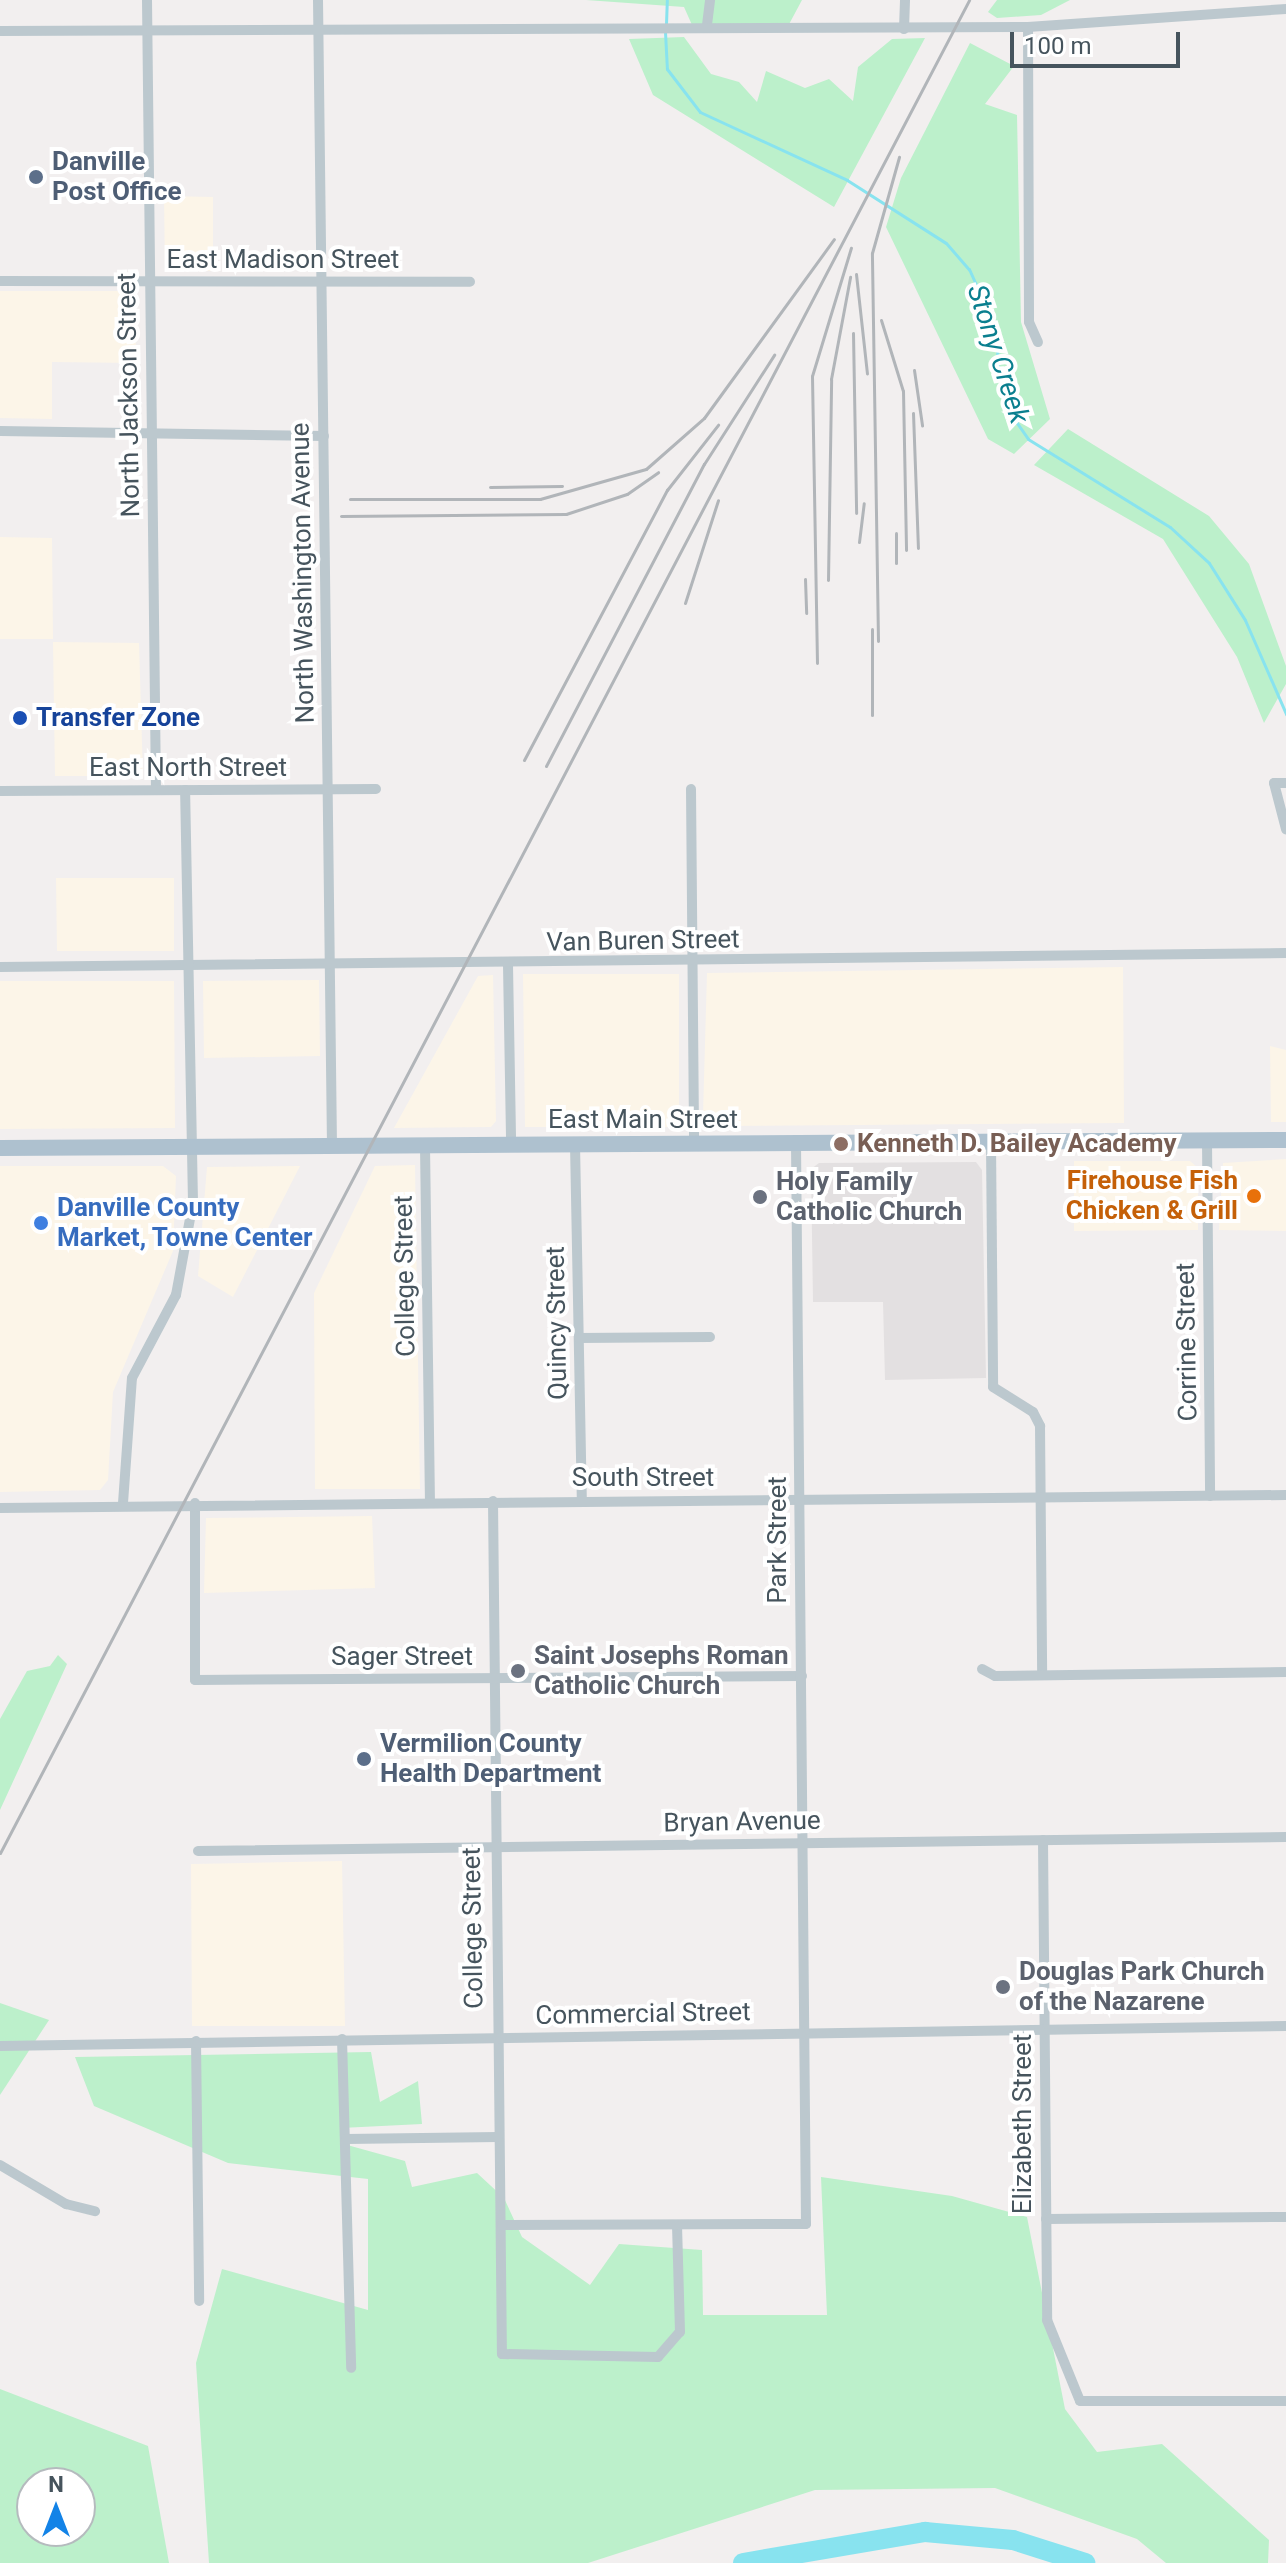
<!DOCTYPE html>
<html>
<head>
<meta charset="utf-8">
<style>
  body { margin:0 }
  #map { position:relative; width:1286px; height:2563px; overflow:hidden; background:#f2efef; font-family:Roboto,sans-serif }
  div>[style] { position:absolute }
  .commercial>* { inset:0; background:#fcf5e8 }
  .education>* { inset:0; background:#e3e0e1 }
  .green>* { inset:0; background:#bcf0cb }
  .stream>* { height:3px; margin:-1.5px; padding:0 1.5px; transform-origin:1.5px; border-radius:1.5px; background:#88e3ef }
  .river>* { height:20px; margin:-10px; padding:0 10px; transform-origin:10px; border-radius:10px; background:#88e3ef }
  .street>* { height:10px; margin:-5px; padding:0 5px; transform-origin:5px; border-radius:5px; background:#bcc8ce }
  .primary>* { height:16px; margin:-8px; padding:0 8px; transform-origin:8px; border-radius:8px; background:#aec1cf }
  .rail>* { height:3px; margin:-1.5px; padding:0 1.5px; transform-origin:1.5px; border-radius:1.5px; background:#b1b5b9 }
  .dots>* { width:22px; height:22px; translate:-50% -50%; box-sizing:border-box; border:4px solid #fff; border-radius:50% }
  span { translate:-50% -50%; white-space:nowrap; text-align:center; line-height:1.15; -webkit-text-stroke:8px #fff; paint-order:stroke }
  .service-label { font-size:26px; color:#4e5e75; font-weight:700 }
  .left { translate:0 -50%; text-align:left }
  .street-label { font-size:26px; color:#46545d }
  .transit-label { font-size:26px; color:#164399; font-weight:700 }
  .education-label { font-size:26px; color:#785e54; font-weight:700 }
  .food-label { font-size:26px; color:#c56008; font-weight:700 }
  .right { translate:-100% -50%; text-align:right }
  .worship-label { font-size:26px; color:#5b616d; font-weight:700 }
  .shop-label { font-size:26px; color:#366cbe; font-weight:700 }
  .water-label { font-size:28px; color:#0a7f8f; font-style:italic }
  .north { position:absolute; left:16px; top:2467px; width:80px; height:80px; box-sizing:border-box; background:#fff; border:2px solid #b5bbbe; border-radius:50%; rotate:0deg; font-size:22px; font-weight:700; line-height:32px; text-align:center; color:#46545d }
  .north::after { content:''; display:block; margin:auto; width:28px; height:36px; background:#1383e7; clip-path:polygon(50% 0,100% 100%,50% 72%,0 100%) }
  .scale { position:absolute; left:1010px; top:32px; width:170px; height:36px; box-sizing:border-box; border:4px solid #46545d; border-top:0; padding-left:10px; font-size:24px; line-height:28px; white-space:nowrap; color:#46545d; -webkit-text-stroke:6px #fff; paint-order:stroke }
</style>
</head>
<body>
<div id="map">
  <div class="commercial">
    <div style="clip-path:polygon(164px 196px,213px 197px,213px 271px,165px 271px)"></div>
    <div style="clip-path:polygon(0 291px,135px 291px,136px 363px,52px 362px,52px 419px,0 418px)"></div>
    <div style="clip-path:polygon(0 537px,52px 538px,53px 639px,0 639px)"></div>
    <div style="clip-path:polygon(53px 642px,139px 643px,143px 776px,55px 776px)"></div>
    <div style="clip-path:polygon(56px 878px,174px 878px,174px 951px,57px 951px)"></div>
    <div style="clip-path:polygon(1123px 967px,1124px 1123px,718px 1126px,703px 1115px,707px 973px)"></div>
    <div style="clip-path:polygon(523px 974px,679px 974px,679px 1127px,525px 1127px)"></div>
    <div style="clip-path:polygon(493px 975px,496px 1121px,491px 1127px,394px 1128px,478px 976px)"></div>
    <div style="clip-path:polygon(319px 980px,320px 1056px,204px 1058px,203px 981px)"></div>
    <div style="clip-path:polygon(0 981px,174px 981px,175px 1128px,0 1129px)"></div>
    <div style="clip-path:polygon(1270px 1046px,1286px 1050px,1286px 1122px,1271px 1122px)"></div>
    <div style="clip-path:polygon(1286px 1159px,1286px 1231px,1219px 1230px,1223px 1163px)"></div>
    <div style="clip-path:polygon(1074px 1161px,1190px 1161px,1198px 1168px,1198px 1230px,1074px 1231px)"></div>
    <div style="clip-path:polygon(415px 1165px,420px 1489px,315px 1489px,314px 1293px,375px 1166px)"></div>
    <div style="clip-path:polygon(0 1166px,163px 1166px,176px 1176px,173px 1251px,113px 1392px,108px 1480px,100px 1490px,0 1492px)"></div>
    <div style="clip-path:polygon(300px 1166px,233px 1297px,198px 1276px,207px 1167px)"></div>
    <div style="clip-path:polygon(372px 1516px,375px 1588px,204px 1593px,206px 1518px)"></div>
    <div style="clip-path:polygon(342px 1861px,345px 2026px,192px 2026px,191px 1864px)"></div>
  </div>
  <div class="education">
    <div style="clip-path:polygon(976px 1162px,982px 1170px,986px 1378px,885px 1380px,883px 1302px,813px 1302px,811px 1169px,819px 1163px)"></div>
  </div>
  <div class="green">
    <div style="clip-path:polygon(586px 0,802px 0,787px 28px,692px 25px,684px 7px)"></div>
    <div style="clip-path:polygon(997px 0,1070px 0,1041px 15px,997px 18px,988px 12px)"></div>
    <div style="clip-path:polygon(684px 37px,711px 74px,739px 82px,757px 102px,766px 71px,805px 88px,829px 79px,853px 101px,858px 67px,892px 39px,925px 38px,834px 207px,653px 95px,629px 39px)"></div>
    <div style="clip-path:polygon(970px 43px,1014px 66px,985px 104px,1017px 115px,1021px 322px,1050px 419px,1014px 454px,988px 439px,886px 227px,901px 178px)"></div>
    <div style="clip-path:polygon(1068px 429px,1209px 516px,1249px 564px,1286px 666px,1286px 684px,1264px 723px,1237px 657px,1163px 539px,1034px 465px)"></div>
    <div style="clip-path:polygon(58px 1655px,67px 1664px,0 1810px,0 1719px,27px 1671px,50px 1666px)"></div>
    <div style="clip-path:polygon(0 2003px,49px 2020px,0 2095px)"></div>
    <div style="clip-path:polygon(371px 2052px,380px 2102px,418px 2081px,422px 2124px,341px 2128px,340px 2143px,405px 2161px,412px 2187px,477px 2173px,504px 2198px,522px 2237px,590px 2285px,619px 2244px,702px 2250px,703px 2315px,827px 2315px,821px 2177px,952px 2196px,1027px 2217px,1065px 2409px,1097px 2452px,1162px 2444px,1269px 2540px,1268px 2563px,1166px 2563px,1137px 2539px,995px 2488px,815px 2490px,588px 2563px,209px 2563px,196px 2363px,222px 2269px,368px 2310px,368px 2179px,228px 2163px,94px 2106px,75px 2057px)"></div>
    <div style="clip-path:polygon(evenodd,0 2389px,148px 2446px,169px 2563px,0 2563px,0 2389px,32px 2483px,80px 2483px,80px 2531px,32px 2531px,32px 2483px)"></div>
  </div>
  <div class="stream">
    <div style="left:666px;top:24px;width:24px;rotate:-88deg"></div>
    <div style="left:665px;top:32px;width:37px;rotate:87deg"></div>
    <div style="left:667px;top:69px;width:54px;rotate:52.5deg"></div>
    <div style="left:700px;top:112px;width:162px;rotate:24.8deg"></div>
    <div style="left:847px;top:180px;width:117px;rotate:32.5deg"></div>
    <div style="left:946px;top:243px;width:35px;rotate:49deg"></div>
    <div style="left:969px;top:269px;width:66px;rotate:65.8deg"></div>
    <div style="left:996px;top:329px;width:37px;rotate:87deg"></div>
    <div style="left:998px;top:366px;width:60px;rotate:71.6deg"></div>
    <div style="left:1017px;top:423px;width:19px;rotate:55deg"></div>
    <div style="left:1028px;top:439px;width:167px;rotate:31.8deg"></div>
    <div style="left:1170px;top:527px;width:53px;rotate:42.7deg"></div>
    <div style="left:1209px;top:563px;width:67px;rotate:57.7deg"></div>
    <div style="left:1245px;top:620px;width:103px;rotate:66.4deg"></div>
  </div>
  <div class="river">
    <div style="left:743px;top:2563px;width:185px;rotate:-9.7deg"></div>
    <div style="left:925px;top:2532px;width:88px;rotate:5.2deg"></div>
    <div style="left:1013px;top:2540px;width:76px;rotate:17.7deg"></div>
  </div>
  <div class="street">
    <div style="left:147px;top:0;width:790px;rotate:89.35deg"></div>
    <div style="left:318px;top:0;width:1146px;rotate:89.3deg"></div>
    <div style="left:707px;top:25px;width:25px;rotate:-83deg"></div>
    <div style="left:1028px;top:27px;width:295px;rotate:89.8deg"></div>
    <div style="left:1029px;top:322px;width:22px;rotate:66deg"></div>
    <div style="left:904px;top:29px;width:29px;rotate:-88deg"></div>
    <div style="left:0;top:31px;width:1028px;rotate:-0.22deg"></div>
    <div style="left:1028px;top:27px;width:259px;rotate:-4deg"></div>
    <div style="left:0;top:281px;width:470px;rotate:0.1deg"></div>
    <div style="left:0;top:431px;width:324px;rotate:0.9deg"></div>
    <div style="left:1286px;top:783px;width:12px;rotate:180deg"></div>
    <div style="left:1274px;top:783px;width:48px;rotate:75.4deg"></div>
    <div style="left:691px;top:789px;width:355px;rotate:89.5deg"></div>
    <div style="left:0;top:791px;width:376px;rotate:-0.3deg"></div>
    <div style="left:508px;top:965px;width:180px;rotate:89deg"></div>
    <div style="left:0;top:967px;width:1286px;rotate:-0.62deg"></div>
    <div style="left:1207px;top:1140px;width:356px;rotate:89.5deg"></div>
    <div style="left:991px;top:1142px;width:245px;rotate:89.5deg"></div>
    <div style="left:993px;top:1387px;width:47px;rotate:32deg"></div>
    <div style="left:1033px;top:1412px;width:16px;rotate:63deg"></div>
    <div style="left:1040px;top:1426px;width:249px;rotate:89.5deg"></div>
    <div style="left:575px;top:1144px;width:356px;rotate:88.9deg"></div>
    <div style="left:425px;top:1146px;width:354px;rotate:89.2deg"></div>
    <div style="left:579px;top:1338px;width:131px;rotate:-0.4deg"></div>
    <div style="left:493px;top:1501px;width:853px;rotate:89.4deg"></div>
    <div style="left:502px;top:2354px;width:156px;rotate:1.1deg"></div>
    <div style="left:658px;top:2357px;width:33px;rotate:-49deg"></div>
    <div style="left:680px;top:2332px;width:107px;rotate:-91.6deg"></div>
    <div style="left:123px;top:1503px;width:125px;rotate:-85.9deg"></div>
    <div style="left:132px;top:1378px;width:94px;rotate:-62.1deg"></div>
    <div style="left:176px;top:1295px;width:95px;rotate:-79.6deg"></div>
    <div style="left:193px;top:1202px;width:412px;rotate:-91.1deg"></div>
    <div style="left:195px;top:1503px;width:177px;rotate:90deg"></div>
    <div style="left:195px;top:1680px;width:607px;rotate:-0.38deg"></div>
    <div style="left:0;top:1508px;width:1286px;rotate:-0.58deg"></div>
    <div style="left:982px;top:1669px;width:15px;rotate:28deg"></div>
    <div style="left:995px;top:1676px;width:291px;rotate:-0.8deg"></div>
    <div style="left:1043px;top:1840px;width:480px;rotate:89.5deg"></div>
    <div style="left:1047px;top:2320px;width:87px;rotate:67.8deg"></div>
    <div style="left:1080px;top:2401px;width:206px"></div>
    <div style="left:198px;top:1851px;width:1088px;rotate:-0.74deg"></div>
    <div style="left:342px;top:2039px;width:329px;rotate:88.4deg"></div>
    <div style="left:196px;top:2041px;width:260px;rotate:89.3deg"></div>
    <div style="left:0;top:2046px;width:1286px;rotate:-0.89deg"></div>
    <div style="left:346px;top:2139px;width:152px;rotate:-0.8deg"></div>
    <div style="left:0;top:2165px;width:77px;rotate:30.6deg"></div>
    <div style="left:66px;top:2204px;width:30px;rotate:14deg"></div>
    <div style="left:1046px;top:2219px;width:240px;rotate:-0.5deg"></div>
    <div style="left:502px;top:2225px;width:304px;rotate:-0.2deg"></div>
    <div style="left:806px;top:2224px;width:1081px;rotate:-90.53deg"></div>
  </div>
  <div class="primary">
    <div style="left:0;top:1148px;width:1286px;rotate:-0.36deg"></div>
  </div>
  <div class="rail">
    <div style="left:856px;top:274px;width:100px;rotate:83.7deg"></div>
    <div style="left:881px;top:320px;width:74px;rotate:72.8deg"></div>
    <div style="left:903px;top:391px;width:159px;rotate:88.9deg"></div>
    <div style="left:853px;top:333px;width:180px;rotate:89deg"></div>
    <div style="left:914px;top:370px;width:56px;rotate:81.7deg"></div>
    <div style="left:913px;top:413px;width:135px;rotate:87.9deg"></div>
    <div style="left:490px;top:487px;width:72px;rotate:-0.8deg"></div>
    <div style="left:350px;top:499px;width:190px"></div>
    <div style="left:540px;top:499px;width:110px;rotate:-15.8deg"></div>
    <div style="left:646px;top:469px;width:77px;rotate:-41.3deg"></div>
    <div style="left:704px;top:418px;width:221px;rotate:-54deg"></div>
    <div style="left:341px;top:516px;width:225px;rotate:-0.5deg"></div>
    <div style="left:566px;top:514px;width:64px;rotate:-18.2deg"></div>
    <div style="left:627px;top:494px;width:38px;rotate:-35deg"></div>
    <div style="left:896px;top:533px;width:30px;rotate:90deg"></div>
    <div style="left:859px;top:542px;width:39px;rotate:-83deg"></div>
    <div style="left:805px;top:579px;width:34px;rotate:88deg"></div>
    <div style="left:828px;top:580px;width:201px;rotate:-89.1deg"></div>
    <div style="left:831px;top:379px;width:104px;rotate:-79.4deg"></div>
    <div style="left:685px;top:603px;width:108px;rotate:-72.2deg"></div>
    <div style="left:872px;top:629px;width:86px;rotate:90deg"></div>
    <div style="left:878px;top:641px;width:388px;rotate:-90.9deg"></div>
    <div style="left:872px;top:253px;width:100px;rotate:-74.3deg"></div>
    <div style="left:817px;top:663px;width:287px;rotate:-91deg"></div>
    <div style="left:812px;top:376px;width:134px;rotate:-73.1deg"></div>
    <div style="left:524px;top:760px;width:306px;rotate:-62.1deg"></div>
    <div style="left:667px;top:490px;width:83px;rotate:-51.9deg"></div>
    <div style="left:546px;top:766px;width:341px;rotate:-62.4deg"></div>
    <div style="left:704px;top:464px;width:130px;rotate:-57.3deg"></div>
    <div style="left:0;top:1853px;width:2091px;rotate:-62.39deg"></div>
  </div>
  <div class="dots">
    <div style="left:36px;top:177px;background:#5c6f8a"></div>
    <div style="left:20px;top:718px;background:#1a4fb4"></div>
    <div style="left:841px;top:1144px;background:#8d6e63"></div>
    <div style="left:1254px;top:1196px;background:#e8710a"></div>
    <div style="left:760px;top:1197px;background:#6b7280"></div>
    <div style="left:41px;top:1223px;background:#3f7fe0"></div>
    <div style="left:518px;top:1671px;background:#6b7280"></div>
    <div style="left:364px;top:1759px;background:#5c6f8a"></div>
    <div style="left:1003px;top:1987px;background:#6b7280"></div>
  </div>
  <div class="service-label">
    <span class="left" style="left:52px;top:177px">Danville<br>Post Office</span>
    <span class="left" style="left:380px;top:1759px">Vermilion County<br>Health Department</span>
  </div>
  <div class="street-label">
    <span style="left:283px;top:260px">East Madison Street</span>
    <span style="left:129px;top:395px;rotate:-91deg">North Jackson Street</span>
    <span style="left:303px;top:573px;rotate:-91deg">North Washington Avenue</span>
    <span style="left:188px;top:768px">East North Street</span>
    <span style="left:643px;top:941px;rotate:-1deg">Van Buren Street</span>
    <span style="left:643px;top:1120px">East Main Street</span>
    <span style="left:405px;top:1276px;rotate:-91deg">College Street</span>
    <span style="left:557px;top:1323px;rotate:-91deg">Quincy Street</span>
    <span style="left:1187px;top:1342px;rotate:-91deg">Corrine Street</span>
    <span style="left:643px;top:1478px">South Street</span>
    <span style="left:778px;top:1540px;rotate:-90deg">Park Street</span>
    <span style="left:402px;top:1657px">Sager Street</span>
    <span style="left:742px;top:1822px;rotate:-1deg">Bryan Avenue</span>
    <span style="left:473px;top:1928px;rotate:-91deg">College Street</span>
    <span style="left:643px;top:2014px;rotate:-1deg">Commercial Street</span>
    <span style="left:1023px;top:2124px;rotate:-90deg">Elizabeth Street</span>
  </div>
  <div class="transit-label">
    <span class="left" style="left:36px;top:718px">Transfer Zone</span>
  </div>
  <div class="education-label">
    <span class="left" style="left:857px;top:1144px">Kenneth D. Bailey Academy</span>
  </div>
  <div class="food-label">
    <span class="right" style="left:1238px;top:1196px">Firehouse Fish<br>Chicken &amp; Grill</span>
  </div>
  <div class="worship-label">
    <span class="left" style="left:776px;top:1197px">Holy Family<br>Catholic Church</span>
    <span class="left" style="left:534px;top:1671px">Saint Josephs Roman<br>Catholic Church</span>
    <span class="left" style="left:1019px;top:1987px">Douglas Park Church<br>of the Nazarene</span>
  </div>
  <div class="shop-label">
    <span class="left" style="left:57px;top:1223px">Danville County<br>Market, Towne Center</span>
  </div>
  <div class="water-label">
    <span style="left:998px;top:354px;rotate:72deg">Stony Creek</span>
  </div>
  <div class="north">N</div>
  <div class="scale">100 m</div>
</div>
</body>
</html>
